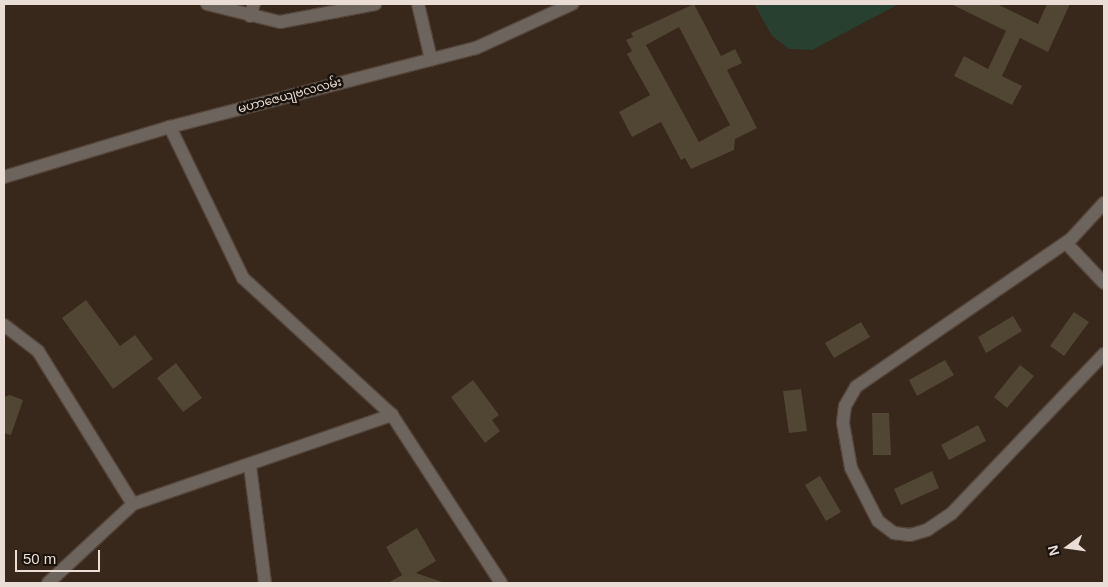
<!DOCTYPE html>
<html>
<head>
<meta charset="utf-8">
<style>
  body { margin:0 }
  #map { position:relative; width:1108px; height:587px; overflow:hidden; background:#38271b; font-family:Helvetica,"Noto Sans Myanmar",sans-serif }
  div>[style] { position:absolute }
  .green>* { inset:0; background:#27402f }
  .building>* { inset:0; background:#514533 }
  .roads { filter:drop-shadow(1px 0 #544439) drop-shadow(-1px 0 #544439) drop-shadow(0 1px #544439) drop-shadow(0 -1px #544439) }
  .minor>* { height:12px; margin:-6px; padding:0 6px; transform-origin:6px; border-radius:6px; background:#6d655d }
  span { translate:-50% -50%; white-space:nowrap; text-align:center; line-height:1.15; -webkit-text-stroke:5px #1a120c; paint-order:stroke }
  .street-label { font-size:12px; color:#e9ddd5 }
  .frame { position:absolute; inset:0; border:5px solid #e9ddd5; pointer-events:none }
  .north { position:absolute; left:1043px; top:522px; width:50px; height:50px; -webkit-text-stroke:4px #1a120c; paint-order:stroke; rotate:256deg; font-size:14px; font-weight:700; line-height:20px; text-align:center; color:#e9ddd5 }
  .north::after { content:''; display:block; margin:auto; width:18px; height:22px; background:#e9ddd5; clip-path:polygon(50% 0,100% 100%,50% 72%,0 100%) }
  .scale { position:absolute; left:15px; top:550px; width:85px; height:22px; box-sizing:border-box; border:2px solid #e9ddd5; border-top:0; padding-left:6px; font-size:15px; line-height:18px; white-space:nowrap; color:#e9ddd5; -webkit-text-stroke:4px #1a120c; paint-order:stroke }
</style>
</head>
<body>
<div id="map">
  <div class="green">
    <div style="clip-path:polygon(754px 4px,899px 4px,812px 50px,789px 49px,772px 36px)"></div>
  </div>
  <div class="building">
    <div style="clip-path:polygon(evenodd,694px 4px,721px 56px,735px 49px,742px 63px,727px 70px,757px 128px,735px 139px,734px 150px,691px 169px,685px 158px,681px 160px,661px 122px,632px 137px,619px 112px,650px 95px,627px 54px,632px 51px,626px 40px,633px 37px,631px 33px,694px 4px,679px 27px,730px 125px,699px 142px,646px 45px,679px 27px)"></div>
    <div style="clip-path:polygon(951px 4px,997px 4px,1038px 24px,1047px 4px,1070px 4px,1048px 52px,1020px 38px,1002px 76px,1022px 86px,1012px 105px,954px 76px,964px 56px,988px 69px,1006px 31px)"></div>
    <div style="clip-path:polygon(86px 300px,120px 346px,135px 335px,153px 359px,113px 389px,62px 318px)"></div>
    <div style="clip-path:polygon(1074px 312px,1089px 322px,1064px 356px,1050px 346px)"></div>
    <div style="clip-path:polygon(1013px 316px,1022px 331px,986px 353px,978px 337px)"></div>
    <div style="clip-path:polygon(861px 322px,870px 337px,834px 358px,825px 343px)"></div>
    <div style="clip-path:polygon(945px 360px,954px 375px,917px 396px,909px 380px)"></div>
    <div style="clip-path:polygon(176px 363px,202px 398px,183px 412px,157px 378px)"></div>
    <div style="clip-path:polygon(1020px 365px,1034px 376px,1007px 408px,994px 397px)"></div>
    <div style="clip-path:polygon(473px 380px,499px 415px,492px 420px,500px 431px,485px 443px,451px 397px)"></div>
    <div style="clip-path:polygon(801px 389px,807px 431px,789px 433px,783px 391px)"></div>
    <div style="clip-path:polygon(10px 395px,23px 400px,11px 435px,4px 433px,4px 397px)"></div>
    <div style="clip-path:polygon(872px 413px,889px 413px,891px 455px,873px 455px)"></div>
    <div style="clip-path:polygon(978px 425px,986px 441px,949px 460px,941px 445px)"></div>
    <div style="clip-path:polygon(932px 471px,939px 488px,901px 505px,894px 489px)"></div>
    <div style="clip-path:polygon(820px 476px,841px 512px,826px 521px,805px 485px)"></div>
    <div style="clip-path:polygon(417px 528px,436px 561px,416px 573px,445px 583px,388px 583px,402px 575px,386px 547px)"></div>
  </div>
  <div class="roads">
    <div class="minor">
      <div style="left:207px;top:4px;width:75px;rotate:13.9deg"></div>
      <div style="left:280px;top:22px;width:97px;rotate:-10.7deg"></div>
      <div style="left:418px;top:4px;width:57px;rotate:76.7deg"></div>
      <div style="left:250px;top:16px;width:13px;rotate:-72deg"></div>
      <div style="left:170px;top:127px;width:168px;rotate:64.2deg"></div>
      <div style="left:243px;top:278px;width:202px;rotate:42.6deg"></div>
      <div style="left:392px;top:415px;width:200px;rotate:57deg"></div>
      <div style="left:4px;top:177px;width:173px;rotate:-16.8deg"></div>
      <div style="left:170px;top:127px;width:316px;rotate:-14.5deg"></div>
      <div style="left:476px;top:48px;width:106px;rotate:-24.6deg"></div>
      <div style="left:1104px;top:203px;width:49px;rotate:132.5deg"></div>
      <div style="left:1071px;top:239px;width:261px;rotate:145.5deg"></div>
      <div style="left:856px;top:387px;width:22px;rotate:120deg"></div>
      <div style="left:845px;top:406px;width:17px;rotate:97deg"></div>
      <div style="left:843px;top:423px;width:46px;rotate:79.9deg"></div>
      <div style="left:851px;top:468px;width:59px;rotate:63deg"></div>
      <div style="left:878px;top:521px;width:20px;rotate:37deg"></div>
      <div style="left:894px;top:533px;width:16px;rotate:7deg"></div>
      <div style="left:910px;top:535px;width:18px;rotate:-16deg"></div>
      <div style="left:927px;top:530px;width:30px;rotate:-34deg"></div>
      <div style="left:952px;top:513px;width:220px;rotate:-46.3deg"></div>
      <div style="left:1066px;top:243px;width:55px;rotate:46.5deg"></div>
      <div style="left:4px;top:325px;width:43px;rotate:37.4deg"></div>
      <div style="left:38px;top:351px;width:180px;rotate:58.2deg"></div>
      <div style="left:250px;top:466px;width:118px;rotate:82.7deg"></div>
      <div style="left:48px;top:583px;width:116px;rotate:-42.9deg"></div>
      <div style="left:133px;top:504px;width:274px;rotate:-19deg"></div>
    </div>
  </div>
  <div class="street-label">
    <span style="left:290px;top:96px;rotate:-15deg">မဟာဇေယျဗလလမ်း</span>
  </div>
  <div class="frame"></div>
  <div class="north">N</div>
  <div class="scale">50 m</div>
</div>
</body>
</html>
